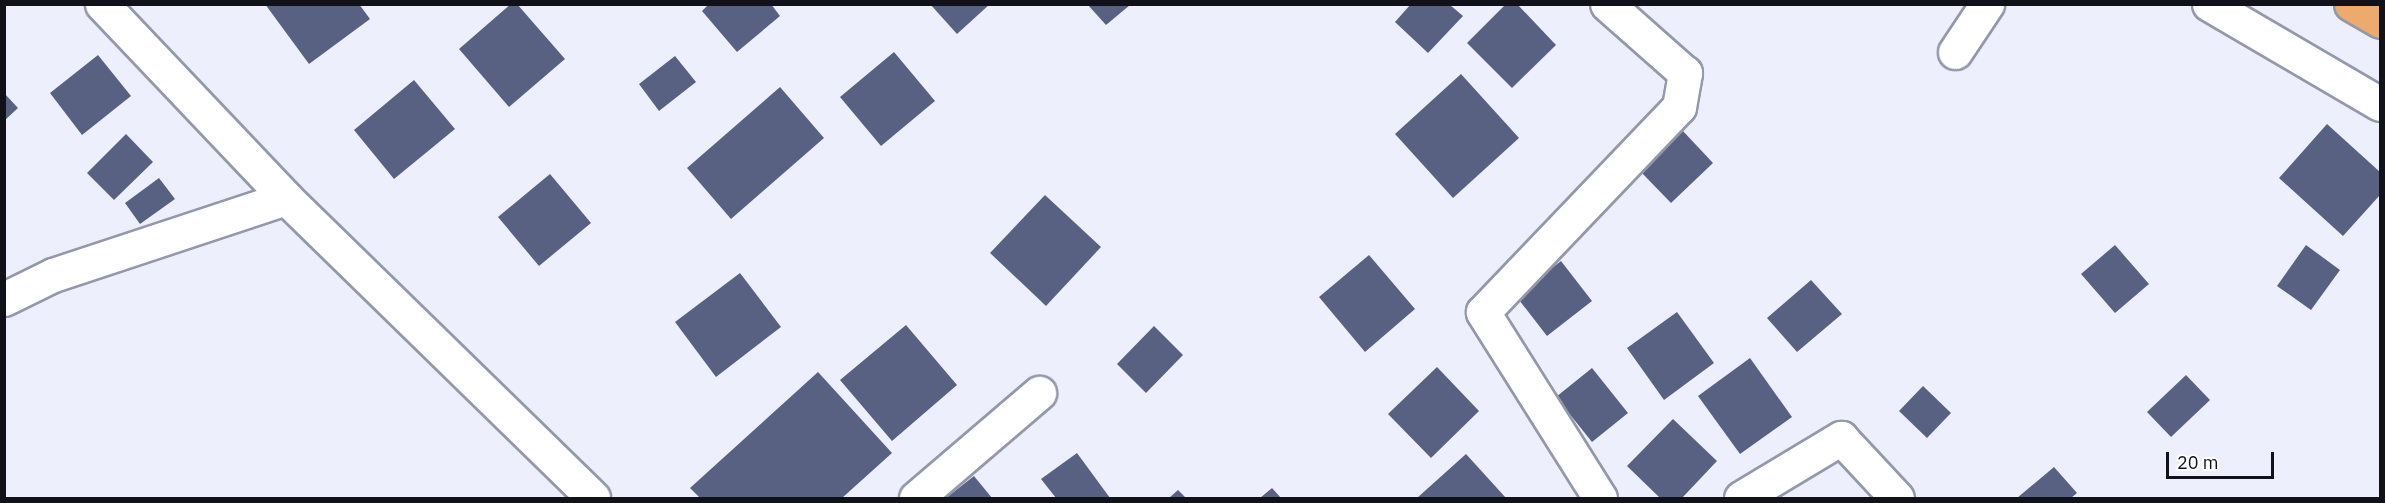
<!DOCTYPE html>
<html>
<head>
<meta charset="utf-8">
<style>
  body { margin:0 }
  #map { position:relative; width:2385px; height:503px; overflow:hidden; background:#edf0fc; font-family:"IBM Plex Sans",sans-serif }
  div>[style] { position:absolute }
  .building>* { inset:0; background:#596182 }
  .roads { filter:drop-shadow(2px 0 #9398aa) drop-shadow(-2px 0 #9398aa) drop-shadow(0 2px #9398aa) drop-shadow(0 -2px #9398aa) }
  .minor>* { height:33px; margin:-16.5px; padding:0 16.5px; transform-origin:16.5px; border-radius:16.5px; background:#fff }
  .highway>* { height:33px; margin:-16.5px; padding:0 16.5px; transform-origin:16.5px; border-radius:16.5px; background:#edaa6d }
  span { translate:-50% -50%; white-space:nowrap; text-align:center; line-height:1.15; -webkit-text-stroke:5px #fefefe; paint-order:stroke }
  .frame { position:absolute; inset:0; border:6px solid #111219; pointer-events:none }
  .scale { position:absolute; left:2166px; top:452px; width:108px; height:27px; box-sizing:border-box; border:3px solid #111219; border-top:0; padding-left:8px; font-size:18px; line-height:21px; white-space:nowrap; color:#111219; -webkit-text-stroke:4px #fefefe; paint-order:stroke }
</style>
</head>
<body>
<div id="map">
  <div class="building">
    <div style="clip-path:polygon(265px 4px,359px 4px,370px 19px,309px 64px)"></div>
    <div style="clip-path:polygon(511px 4px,517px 4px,565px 59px,509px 107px,459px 49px)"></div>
    <div style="clip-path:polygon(709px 4px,771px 4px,780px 16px,737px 52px,702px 11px)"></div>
    <div style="clip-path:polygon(930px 4px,990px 4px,957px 34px)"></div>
    <div style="clip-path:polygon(1506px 4px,1517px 4px,1556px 45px,1512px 88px,1467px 43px)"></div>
    <div style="clip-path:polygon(1088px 5px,1130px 5px,1106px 25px)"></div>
    <div style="clip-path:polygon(1410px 5px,1450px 5px,1463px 16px,1428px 53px,1395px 22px)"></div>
    <div style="clip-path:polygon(894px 52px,935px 101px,881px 146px,840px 97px)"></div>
    <div style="clip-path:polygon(98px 55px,131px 96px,82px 135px,50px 93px)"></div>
    <div style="clip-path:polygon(675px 56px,696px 82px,659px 111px,639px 84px)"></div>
    <div style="clip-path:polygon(1461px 74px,1519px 138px,1453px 198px,1395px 134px)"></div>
    <div style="clip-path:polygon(414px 80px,455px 129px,394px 179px,354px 130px)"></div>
    <div style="clip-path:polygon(780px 87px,824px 138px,731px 219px,687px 168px)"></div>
    <div style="clip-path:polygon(4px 93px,18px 108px,4px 121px)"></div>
    <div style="clip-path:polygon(2327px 124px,2380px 172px,2380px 195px,2343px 236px,2279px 178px)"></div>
    <div style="clip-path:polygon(1682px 130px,1713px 163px,1671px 203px,1640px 171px)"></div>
    <div style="clip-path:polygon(126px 134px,153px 162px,114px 200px,87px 173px)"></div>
    <div style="clip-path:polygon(550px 174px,591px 223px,539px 266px,498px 217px)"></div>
    <div style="clip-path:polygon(159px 178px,175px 199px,140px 224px,125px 203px)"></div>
    <div style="clip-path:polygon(1045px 195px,1101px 247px,1046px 306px,990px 253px)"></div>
    <div style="clip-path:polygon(2115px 245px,2149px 284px,2115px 313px,2081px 274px)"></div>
    <div style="clip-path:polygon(2306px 245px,2340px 270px,2311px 310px,2277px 286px)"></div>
    <div style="clip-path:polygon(1369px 255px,1415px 309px,1365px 352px,1319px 297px)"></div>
    <div style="clip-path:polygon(1561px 261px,1592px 301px,1547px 336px,1516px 296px)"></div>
    <div style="clip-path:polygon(740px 273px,781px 327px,716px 377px,675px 322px)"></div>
    <div style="clip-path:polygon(1811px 280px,1842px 314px,1797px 352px,1767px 318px)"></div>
    <div style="clip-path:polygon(1677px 312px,1714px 363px,1664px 400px,1627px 348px)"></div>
    <div style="clip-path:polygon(906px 325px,957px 385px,892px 441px,840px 380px)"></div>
    <div style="clip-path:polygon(1154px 326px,1183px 355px,1146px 393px,1117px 364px)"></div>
    <div style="clip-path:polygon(1750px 358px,1792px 417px,1740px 454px,1698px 396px)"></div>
    <div style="clip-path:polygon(1437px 367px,1479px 411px,1431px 458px,1388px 414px)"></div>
    <div style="clip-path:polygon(1592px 368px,1628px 413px,1592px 442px,1556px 397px)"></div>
    <div style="clip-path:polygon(818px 372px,892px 453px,842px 498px,700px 498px,690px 488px)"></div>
    <div style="clip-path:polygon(2186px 375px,2210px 400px,2171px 437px,2147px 412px)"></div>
    <div style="clip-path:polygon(1923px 386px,1951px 413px,1927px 438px,1899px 411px)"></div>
    <div style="clip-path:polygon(1673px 419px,1717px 461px,1682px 498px,1660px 498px,1627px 466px)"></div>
    <div style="clip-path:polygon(1077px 453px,1110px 498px,1056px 498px,1041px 479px)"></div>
    <div style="clip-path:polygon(1466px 454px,1506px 498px,1417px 498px)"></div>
    <div style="clip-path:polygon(2054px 467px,2077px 493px,2071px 498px,2017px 498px)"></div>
    <div style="clip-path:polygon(974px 476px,992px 498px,946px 498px)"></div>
    <div style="clip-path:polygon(1272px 488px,1281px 498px,1260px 498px)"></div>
    <div style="clip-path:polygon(1178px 490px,1186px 498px,1169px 498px)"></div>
  </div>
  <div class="roads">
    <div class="minor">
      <div style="left:102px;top:4px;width:267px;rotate:46.5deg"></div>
      <div style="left:286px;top:198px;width:429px;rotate:44.3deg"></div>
      <div style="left:2209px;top:4px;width:198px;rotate:30.3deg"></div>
      <div style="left:1955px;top:52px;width:58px;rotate:-56.3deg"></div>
      <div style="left:4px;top:299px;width:55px;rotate:-26.1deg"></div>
      <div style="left:53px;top:275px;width:245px;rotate:-18.3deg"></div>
      <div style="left:916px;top:498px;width:162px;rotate:-40.5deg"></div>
      <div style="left:1600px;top:498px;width:220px;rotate:-122.2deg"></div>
      <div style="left:1483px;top:312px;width:284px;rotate:-46.3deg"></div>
      <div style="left:1679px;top:107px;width:35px;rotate:-80deg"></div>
      <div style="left:1685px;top:73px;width:104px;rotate:-138.5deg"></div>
      <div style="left:1741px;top:498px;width:117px;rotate:-31deg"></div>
      <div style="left:1841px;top:438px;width:82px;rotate:47deg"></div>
    </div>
    <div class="highway">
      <div style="left:2351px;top:4px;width:34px;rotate:30deg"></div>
    </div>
  </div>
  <div class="frame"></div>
  <div class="scale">20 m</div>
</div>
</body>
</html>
